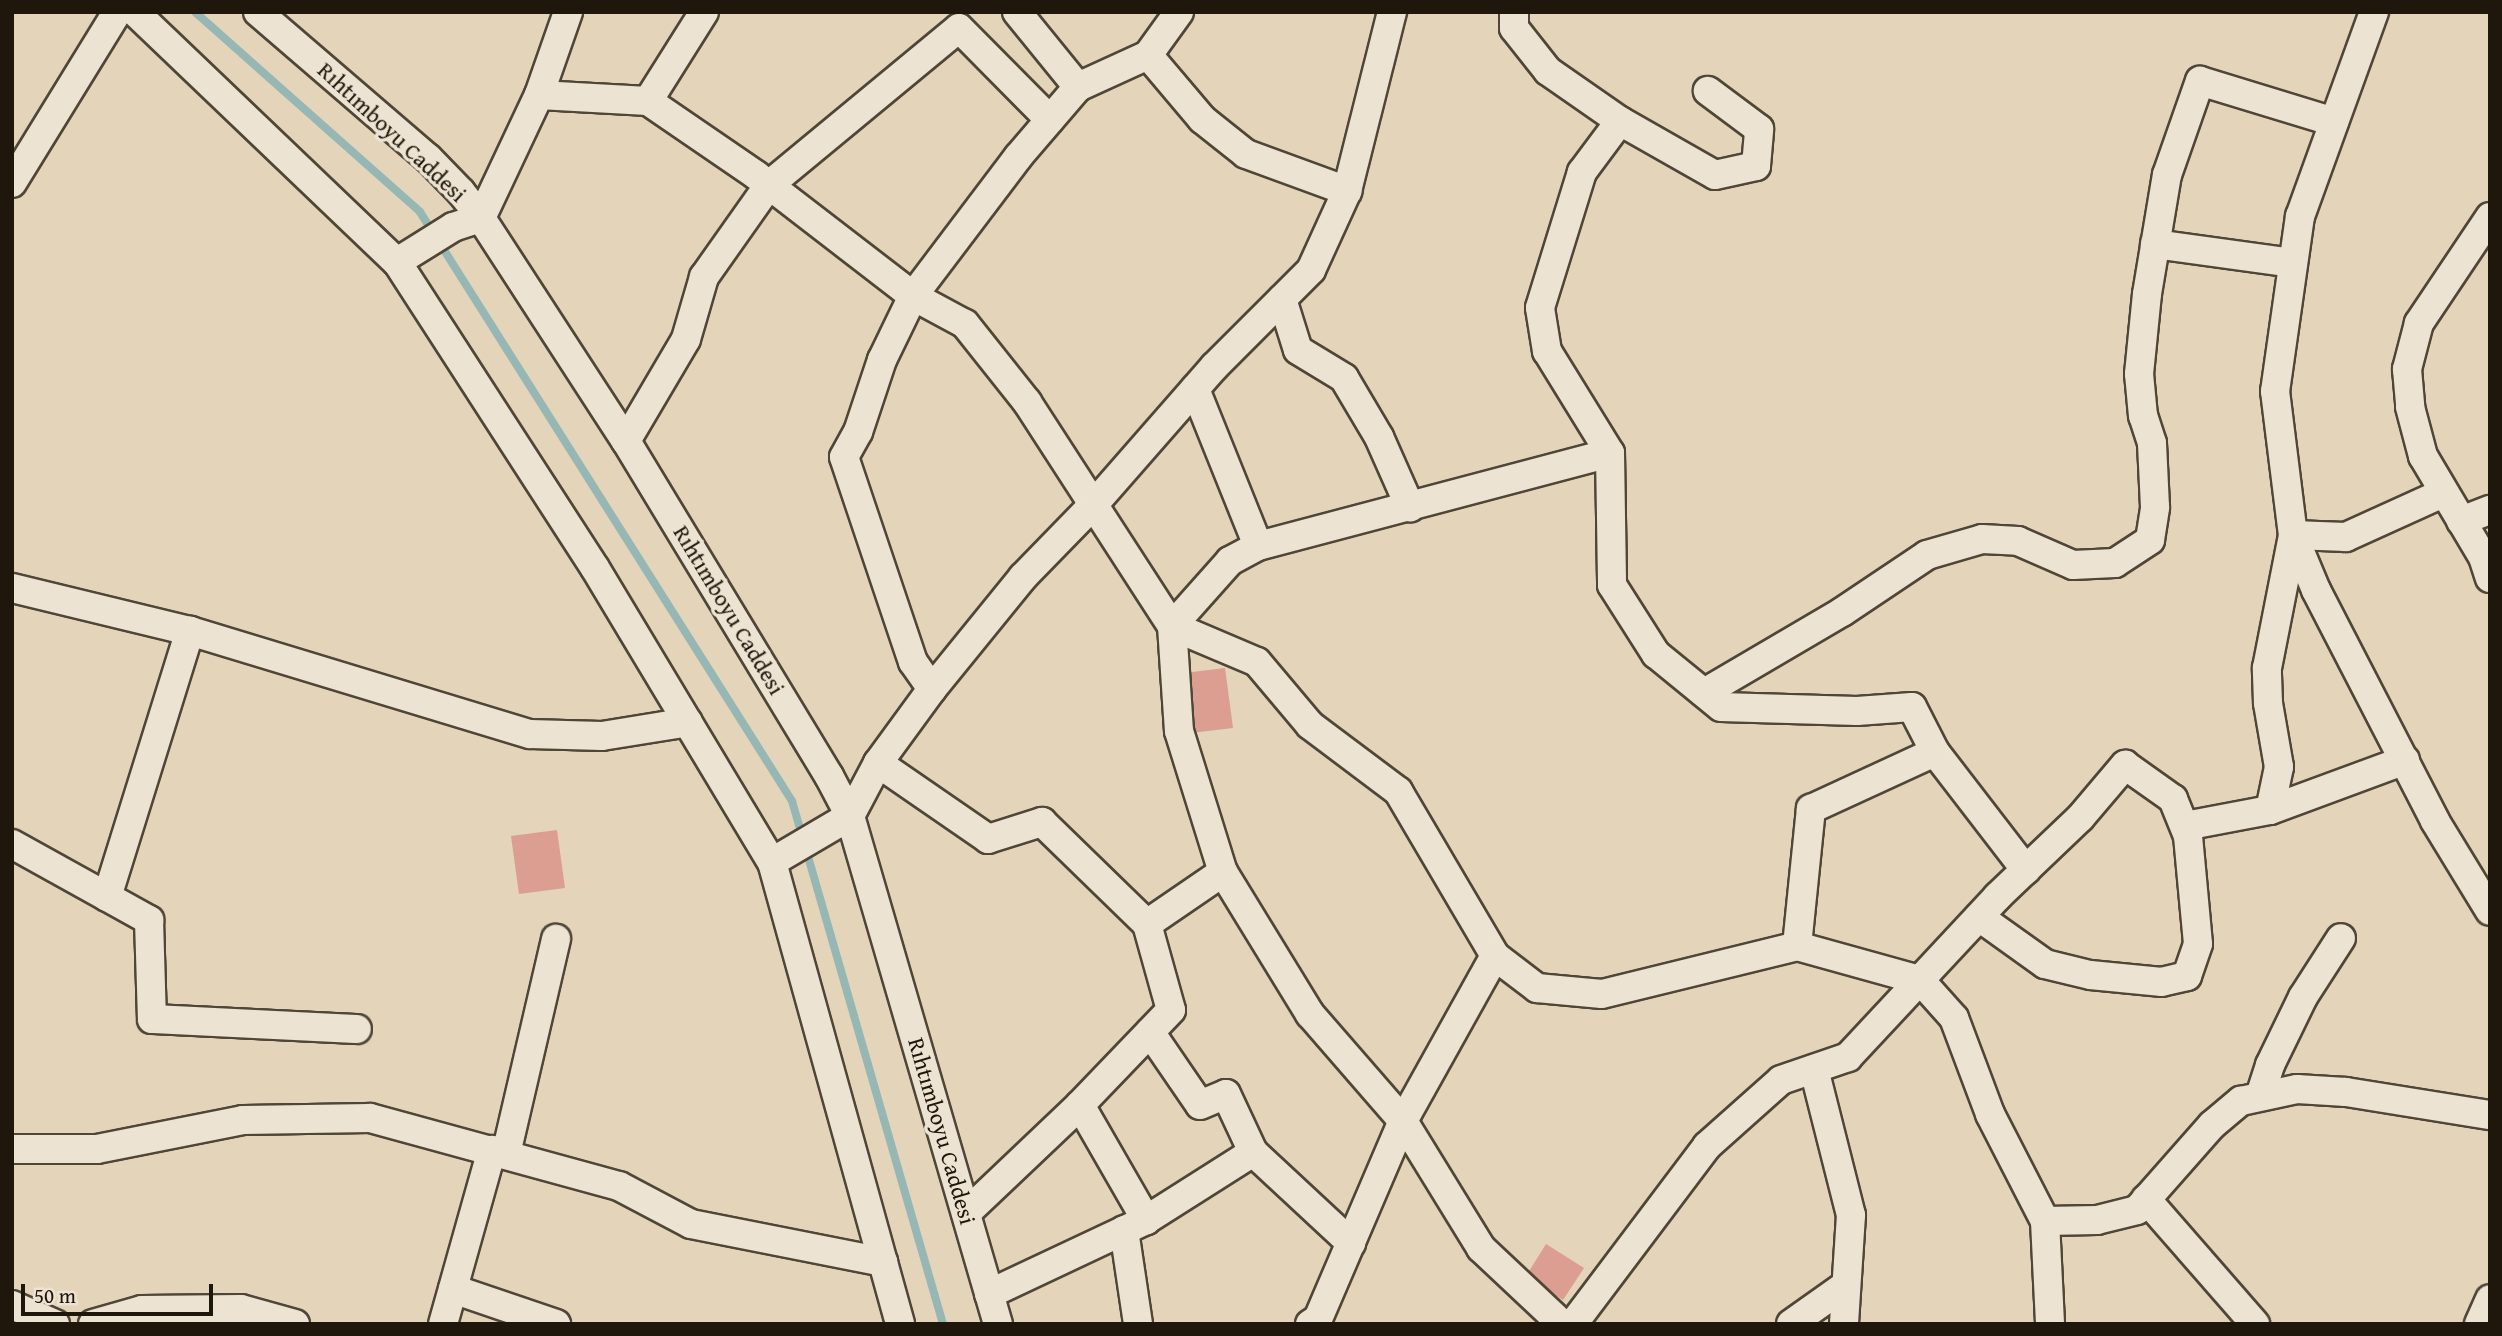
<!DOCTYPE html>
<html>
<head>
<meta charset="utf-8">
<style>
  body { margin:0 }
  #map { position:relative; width:2502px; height:1336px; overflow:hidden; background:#e4d4b9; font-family:"Gentium Book Plus",serif }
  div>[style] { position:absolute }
  .stream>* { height:8px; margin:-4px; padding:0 4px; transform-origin:4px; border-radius:4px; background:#96b7b4 }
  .building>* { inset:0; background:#db9e91 }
  .roads { filter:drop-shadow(2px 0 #504637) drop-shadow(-2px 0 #504637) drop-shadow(0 2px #504637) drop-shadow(0 -2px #504637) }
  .minor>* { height:28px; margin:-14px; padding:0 14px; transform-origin:14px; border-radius:14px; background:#ede3d2 }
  span { translate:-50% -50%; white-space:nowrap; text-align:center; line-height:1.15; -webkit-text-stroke:7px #ede3d2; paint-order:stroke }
  .street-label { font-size:23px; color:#1f170c }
  .frame { position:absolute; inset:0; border:14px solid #1f170c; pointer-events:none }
  .scale { position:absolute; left:21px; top:1284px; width:192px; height:32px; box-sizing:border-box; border:4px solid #1f170c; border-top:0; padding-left:9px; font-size:21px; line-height:24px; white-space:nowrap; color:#1f170c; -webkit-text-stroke:5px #ede3d2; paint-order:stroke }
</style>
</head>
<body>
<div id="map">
  <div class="stream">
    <div style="left:195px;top:12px;width:301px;rotate:41.6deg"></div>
    <div style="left:420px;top:212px;width:697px;rotate:57.72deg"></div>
    <div style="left:792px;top:801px;width:544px;rotate:73.9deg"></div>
  </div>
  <div class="building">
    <div style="clip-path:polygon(1225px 668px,1233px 728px,1191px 733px,1184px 673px)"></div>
    <div style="clip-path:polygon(557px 830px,565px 888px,519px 894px,511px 836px)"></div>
    <div style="clip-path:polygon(1546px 1244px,1584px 1268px,1563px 1300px,1526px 1276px)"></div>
  </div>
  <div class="roads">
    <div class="minor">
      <div style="left:135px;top:12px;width:362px;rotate:43.7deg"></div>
      <div style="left:397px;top:262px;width:364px;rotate:57.1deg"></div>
      <div style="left:595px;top:568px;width:343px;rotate:59deg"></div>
      <div style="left:772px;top:862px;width:479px;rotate:74.5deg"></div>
      <div style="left:258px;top:12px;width:224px;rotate:40.7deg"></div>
      <div style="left:428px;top:158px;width:47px;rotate:45.9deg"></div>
      <div style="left:461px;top:192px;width:33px;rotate:52deg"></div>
      <div style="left:481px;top:218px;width:266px;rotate:57deg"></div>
      <div style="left:626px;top:441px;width:392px;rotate:58.8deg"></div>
      <div style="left:829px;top:776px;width:45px;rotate:62.3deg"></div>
      <div style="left:850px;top:816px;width:529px;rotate:73.76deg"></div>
      <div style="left:1017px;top:12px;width:97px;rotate:50.9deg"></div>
      <div style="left:1514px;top:12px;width:16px;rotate:90deg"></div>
      <div style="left:1514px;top:28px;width:55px;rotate:51.7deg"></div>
      <div style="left:1548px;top:71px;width:88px;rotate:34.8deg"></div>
      <div style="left:1620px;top:121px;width:109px;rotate:29.6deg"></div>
      <div style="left:1715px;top:175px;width:42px;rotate:-12.4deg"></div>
      <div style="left:1756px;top:166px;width:37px;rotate:-85deg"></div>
      <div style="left:1759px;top:129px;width:64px;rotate:-143.3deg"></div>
      <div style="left:2374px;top:12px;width:217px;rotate:109.9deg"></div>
      <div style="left:2300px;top:216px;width:177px;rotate:98.1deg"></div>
      <div style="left:2275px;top:391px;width:145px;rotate:82.9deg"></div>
      <div style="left:2293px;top:535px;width:60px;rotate:67.3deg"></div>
      <div style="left:2316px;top:590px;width:260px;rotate:62.7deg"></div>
      <div style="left:2435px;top:821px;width:105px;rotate:58.6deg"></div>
      <div style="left:1148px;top:55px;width:53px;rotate:-54.2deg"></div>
      <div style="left:539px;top:95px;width:109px;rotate:3.2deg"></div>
      <div style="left:648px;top:101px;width:131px;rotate:34.4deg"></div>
      <div style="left:756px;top:175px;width:198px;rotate:37.6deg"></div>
      <div style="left:913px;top:296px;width:59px;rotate:28.3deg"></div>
      <div style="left:965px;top:324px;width:100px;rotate:51.5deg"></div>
      <div style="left:1027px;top:402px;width:267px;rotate:57.1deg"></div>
      <div style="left:1172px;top:626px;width:105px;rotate:86.2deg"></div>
      <div style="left:1179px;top:731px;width:148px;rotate:72.7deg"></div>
      <div style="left:1223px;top:872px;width:167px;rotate:58.5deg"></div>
      <div style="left:1310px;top:1014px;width:142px;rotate:49deg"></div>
      <div style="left:1403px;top:1121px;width:149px;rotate:58.4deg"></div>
      <div style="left:1481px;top:1248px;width:111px;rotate:43.2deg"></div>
      <div style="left:648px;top:101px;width:105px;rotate:-57.8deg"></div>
      <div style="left:1620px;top:121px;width:64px;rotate:126.7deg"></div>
      <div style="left:1582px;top:172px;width:142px;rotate:107.2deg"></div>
      <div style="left:1540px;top:308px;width:44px;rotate:80.8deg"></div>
      <div style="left:1547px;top:351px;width:120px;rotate:58.3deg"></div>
      <div style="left:1610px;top:453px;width:132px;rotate:89.1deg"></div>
      <div style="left:1612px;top:585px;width:82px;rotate:57.5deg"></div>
      <div style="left:1656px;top:654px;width:84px;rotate:39.2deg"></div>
      <div style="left:1721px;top:707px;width:136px;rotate:1.7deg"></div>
      <div style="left:1857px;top:711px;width:55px;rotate:-4.2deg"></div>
      <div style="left:1912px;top:707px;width:51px;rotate:62.9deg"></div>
      <div style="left:1935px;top:752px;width:149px;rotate:52.4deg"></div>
      <div style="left:12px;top:183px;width:201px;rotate:-58.4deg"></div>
      <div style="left:2490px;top:217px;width:128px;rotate:123.8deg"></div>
      <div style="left:2419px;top:323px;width:48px;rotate:104.6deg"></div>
      <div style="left:2407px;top:369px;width:38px;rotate:85deg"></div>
      <div style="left:2410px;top:407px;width:51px;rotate:75.1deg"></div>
      <div style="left:2423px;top:456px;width:117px;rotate:59.3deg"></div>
      <div style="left:2483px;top:557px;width:22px;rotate:72deg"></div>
      <div style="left:2155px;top:244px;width:139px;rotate:7.8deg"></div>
      <div style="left:397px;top:262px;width:66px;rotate:-32deg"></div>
      <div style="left:453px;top:227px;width:29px;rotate:-18deg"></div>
      <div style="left:481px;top:218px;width:136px;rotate:-64.8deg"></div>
      <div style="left:539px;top:95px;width:88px;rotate:-70.7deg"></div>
      <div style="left:1282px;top:299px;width:53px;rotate:72.6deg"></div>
      <div style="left:1298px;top:350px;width:54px;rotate:31.3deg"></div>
      <div style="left:1344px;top:378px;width:69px;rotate:59.3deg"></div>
      <div style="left:1379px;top:437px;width:77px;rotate:66.1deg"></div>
      <div style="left:1195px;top:389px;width:169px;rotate:68.1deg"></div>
      <div style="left:626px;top:441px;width:118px;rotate:-59.5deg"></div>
      <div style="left:686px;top:339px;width:65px;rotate:-73.8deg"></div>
      <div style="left:704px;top:277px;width:113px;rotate:-54.8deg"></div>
      <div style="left:769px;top:185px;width:246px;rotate:-39.6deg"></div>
      <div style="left:959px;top:28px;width:129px;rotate:45.3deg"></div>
      <div style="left:1610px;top:453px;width:364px;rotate:165.2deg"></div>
      <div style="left:1258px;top:546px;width:32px;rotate:152deg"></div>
      <div style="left:1230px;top:561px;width:87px;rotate:131.7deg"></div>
      <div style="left:1172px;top:626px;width:92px;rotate:23deg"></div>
      <div style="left:1257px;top:662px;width:82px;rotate:49.9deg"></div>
      <div style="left:1310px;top:725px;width:110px;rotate:36.9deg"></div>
      <div style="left:1398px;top:791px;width:191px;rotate:59.5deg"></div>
      <div style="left:1495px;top:956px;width:53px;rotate:37.3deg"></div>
      <div style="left:1537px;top:988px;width:65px;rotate:5.3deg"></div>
      <div style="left:1602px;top:994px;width:201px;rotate:-13.8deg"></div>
      <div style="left:1797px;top:946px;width:128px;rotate:15.5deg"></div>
      <div style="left:1920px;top:980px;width:51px;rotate:48.2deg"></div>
      <div style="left:1954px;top:1018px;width:103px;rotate:69.4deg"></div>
      <div style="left:1990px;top:1114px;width:120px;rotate:62.8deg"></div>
      <div style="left:2045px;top:1221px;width:103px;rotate:87.2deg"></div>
      <div style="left:2461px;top:521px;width:31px;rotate:-21deg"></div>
      <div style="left:12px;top:588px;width:183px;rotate:13.6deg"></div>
      <div style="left:190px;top:631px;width:355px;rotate:16.9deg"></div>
      <div style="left:530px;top:734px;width:72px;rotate:1.6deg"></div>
      <div style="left:602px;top:736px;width:87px;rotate:-9.2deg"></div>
      <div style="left:932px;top:689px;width:33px;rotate:-125deg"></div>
      <div style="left:913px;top:662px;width:216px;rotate:-108.6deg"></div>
      <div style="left:844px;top:457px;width:29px;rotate:-61deg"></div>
      <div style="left:858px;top:432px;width:76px;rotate:-71.6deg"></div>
      <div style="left:882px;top:360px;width:71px;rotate:-64.2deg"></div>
      <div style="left:913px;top:296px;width:174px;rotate:-52.9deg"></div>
      <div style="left:1018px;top:157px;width:92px;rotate:-49.4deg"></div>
      <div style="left:1078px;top:87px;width:77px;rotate:-24.6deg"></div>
      <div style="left:1148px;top:55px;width:84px;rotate:49.8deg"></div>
      <div style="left:1202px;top:119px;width:56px;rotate:38.5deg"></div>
      <div style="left:1246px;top:154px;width:108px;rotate:20.1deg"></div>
      <div style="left:1704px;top:693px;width:160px;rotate:-30.4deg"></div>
      <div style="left:1842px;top:612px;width:102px;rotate:-33.8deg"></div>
      <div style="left:1927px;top:555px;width:57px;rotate:-16.2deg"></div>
      <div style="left:1982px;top:539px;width:36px;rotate:3deg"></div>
      <div style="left:2018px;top:541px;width:60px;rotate:23.6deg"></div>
      <div style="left:2073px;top:565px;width:42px;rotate:-2.7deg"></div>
      <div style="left:2115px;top:563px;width:42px;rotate:-33.3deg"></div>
      <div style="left:2150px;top:540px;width:33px;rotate:-81deg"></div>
      <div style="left:2155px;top:507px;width:64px;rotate:-92.7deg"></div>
      <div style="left:2152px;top:443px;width:28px;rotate:-108deg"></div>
      <div style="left:2143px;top:416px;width:42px;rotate:-95.4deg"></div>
      <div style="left:2139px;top:374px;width:80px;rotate:-84.3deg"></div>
      <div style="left:2147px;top:294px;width:121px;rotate:-80.5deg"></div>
      <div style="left:2167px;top:175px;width:100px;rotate:-70.7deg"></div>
      <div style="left:2200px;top:81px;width:140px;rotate:17deg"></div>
      <div style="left:878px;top:763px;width:134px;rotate:34.6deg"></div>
      <div style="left:988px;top:839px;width:57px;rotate:-17.5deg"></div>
      <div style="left:1042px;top:822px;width:146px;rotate:44.2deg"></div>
      <div style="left:1147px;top:924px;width:89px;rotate:74.4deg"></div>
      <div style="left:1171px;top:1010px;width:132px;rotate:133.8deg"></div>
      <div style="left:1080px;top:1105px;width:157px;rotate:136.5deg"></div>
      <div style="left:2270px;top:810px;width:44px;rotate:-78.2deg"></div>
      <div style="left:2279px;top:767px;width:65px;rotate:-99.8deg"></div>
      <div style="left:2268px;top:703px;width:35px;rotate:-92deg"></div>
      <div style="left:2267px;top:668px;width:136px;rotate:-78.9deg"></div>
      <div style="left:2293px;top:535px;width:53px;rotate:2.2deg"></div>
      <div style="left:2346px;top:537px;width:107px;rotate:-24.4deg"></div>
      <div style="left:2185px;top:826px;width:86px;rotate:-10.7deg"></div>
      <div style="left:2270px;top:810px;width:144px;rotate:-20.3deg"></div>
      <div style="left:12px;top:844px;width:157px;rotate:29deg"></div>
      <div style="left:149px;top:920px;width:99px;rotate:88.3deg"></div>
      <div style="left:152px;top:1019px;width:205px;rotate:2.8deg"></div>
      <div style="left:772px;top:862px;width:91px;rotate:-30.5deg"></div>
      <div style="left:850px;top:816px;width:60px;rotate:-62.2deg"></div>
      <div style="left:878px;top:763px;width:92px;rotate:-53.9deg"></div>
      <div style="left:932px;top:689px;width:144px;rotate:-50.9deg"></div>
      <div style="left:1023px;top:577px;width:103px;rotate:-45.8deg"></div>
      <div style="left:1095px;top:503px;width:181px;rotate:-48.8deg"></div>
      <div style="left:1214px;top:367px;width:137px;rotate:-45deg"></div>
      <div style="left:1311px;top:270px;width:87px;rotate:-65.5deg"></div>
      <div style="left:1347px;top:191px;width:185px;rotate:-75.9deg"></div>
      <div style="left:107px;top:897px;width:279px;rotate:-72.7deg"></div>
      <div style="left:1147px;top:924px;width:92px;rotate:-34.4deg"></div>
      <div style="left:1797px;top:946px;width:138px;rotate:-84.2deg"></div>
      <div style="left:1811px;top:809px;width:136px;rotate:-24.7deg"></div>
      <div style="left:1150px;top:1032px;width:88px;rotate:55.6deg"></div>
      <div style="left:1200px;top:1105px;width:28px;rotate:-23deg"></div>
      <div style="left:1226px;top:1094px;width:64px;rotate:65deg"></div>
      <div style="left:1253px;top:1152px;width:134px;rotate:42.9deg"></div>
      <div style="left:1814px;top:1069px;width:151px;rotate:75.8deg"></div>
      <div style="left:1851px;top:1215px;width:109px;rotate:93.7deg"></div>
      <div style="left:2260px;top:1096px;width:33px;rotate:-72deg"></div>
      <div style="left:2270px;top:1065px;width:76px;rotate:-64.1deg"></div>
      <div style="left:2303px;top:997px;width:70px;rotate:-57.2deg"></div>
      <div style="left:1080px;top:1105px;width:133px;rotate:60.1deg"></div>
      <div style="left:12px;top:1149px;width:85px"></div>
      <div style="left:97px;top:1149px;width:149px;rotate:-11.2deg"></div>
      <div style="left:243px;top:1120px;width:127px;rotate:-0.9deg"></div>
      <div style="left:370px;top:1118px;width:258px;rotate:15.3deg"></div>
      <div style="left:619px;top:1186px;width:81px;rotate:27.8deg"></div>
      <div style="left:691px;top:1224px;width:196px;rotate:11.2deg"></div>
      <div style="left:506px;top:1154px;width:221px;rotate:-76.9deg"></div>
      <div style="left:2146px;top:1199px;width:166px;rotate:48.9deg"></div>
      <div style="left:2045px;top:1221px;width:52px;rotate:-1.1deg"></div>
      <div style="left:2097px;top:1220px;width:41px;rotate:-14deg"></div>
      <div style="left:2137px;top:1210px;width:113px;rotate:-48.6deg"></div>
      <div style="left:2212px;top:1125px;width:38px;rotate:-40deg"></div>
      <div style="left:2241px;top:1101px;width:57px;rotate:-12.1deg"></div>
      <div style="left:2297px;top:1089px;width:49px;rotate:3.5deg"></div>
      <div style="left:2346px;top:1092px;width:146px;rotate:9.1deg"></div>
      <div style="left:1124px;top:1230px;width:95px;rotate:81.5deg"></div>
      <div style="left:453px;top:1289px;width:109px;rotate:18.8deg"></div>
      <div style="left:989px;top:1294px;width:174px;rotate:-25.2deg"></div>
      <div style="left:1146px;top:1220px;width:127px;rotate:-32.4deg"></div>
      <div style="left:12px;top:1305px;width:47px;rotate:23.8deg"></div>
      <div style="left:93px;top:1324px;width:51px;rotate:-15.9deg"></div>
      <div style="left:142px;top:1310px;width:99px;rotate:-0.6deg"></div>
      <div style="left:241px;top:1309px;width:56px;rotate:15.5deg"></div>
      <div style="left:443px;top:1324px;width:181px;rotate:-74.3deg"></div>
      <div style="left:1310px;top:1324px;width:9px;rotate:-32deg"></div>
      <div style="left:1318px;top:1319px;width:215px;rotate:-66.8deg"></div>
      <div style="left:1403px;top:1121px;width:189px;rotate:-60.9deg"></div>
      <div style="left:1573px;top:1324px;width:223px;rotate:-53deg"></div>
      <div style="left:1707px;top:1146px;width:99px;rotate:-41.7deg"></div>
      <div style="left:1781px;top:1080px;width:71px;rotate:-18.9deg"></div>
      <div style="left:1848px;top:1057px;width:219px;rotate:-47deg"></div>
      <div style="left:1997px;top:897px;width:115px;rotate:-43.6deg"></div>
      <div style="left:2080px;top:818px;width:70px;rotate:-49.7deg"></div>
      <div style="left:2125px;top:765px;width:59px;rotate:35.3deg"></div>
      <div style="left:2173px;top:799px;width:40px;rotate:68deg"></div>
      <div style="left:2188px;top:836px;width:108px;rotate:84.7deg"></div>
      <div style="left:2198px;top:944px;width:34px;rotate:109deg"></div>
      <div style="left:2187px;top:976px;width:26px;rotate:167deg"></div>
      <div style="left:2162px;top:982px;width:72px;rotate:-174.4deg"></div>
      <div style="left:2090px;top:975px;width:46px;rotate:-166.3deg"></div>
      <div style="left:2045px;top:964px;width:81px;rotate:-144.5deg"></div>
      <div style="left:1791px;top:1324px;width:67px;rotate:-35.3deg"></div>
      <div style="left:2479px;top:1324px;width:27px;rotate:-66deg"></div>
    </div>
  </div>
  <div class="street-label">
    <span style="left:392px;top:132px;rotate:43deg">Rıhtımboyu Caddesi</span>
    <span style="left:729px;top:610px;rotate:59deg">Rıhtımboyu Caddesi</span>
    <span style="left:942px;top:1131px;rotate:74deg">Rıhtımboyu Caddesi</span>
  </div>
  <div class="frame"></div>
  <div class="scale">50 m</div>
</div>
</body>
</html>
